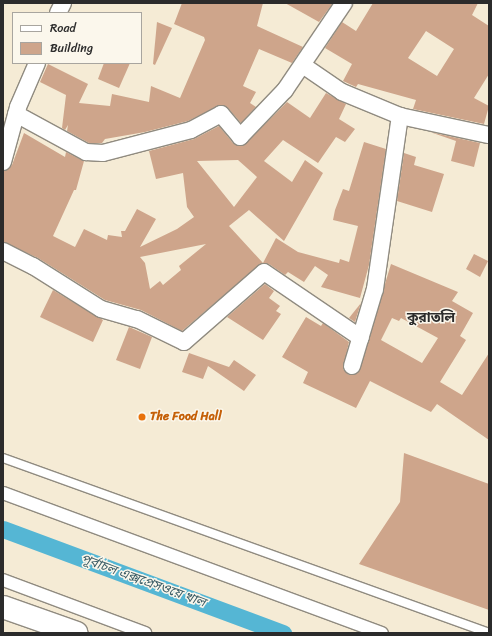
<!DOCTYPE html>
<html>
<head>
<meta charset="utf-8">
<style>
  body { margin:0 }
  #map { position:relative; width:492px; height:636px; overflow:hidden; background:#f5ebd5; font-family:Sriracha,"Noto Sans Bengali",sans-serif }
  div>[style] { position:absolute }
  .canal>* { height:17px; margin:-8.5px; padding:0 8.5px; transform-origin:8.5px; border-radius:8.5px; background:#55b6d4 }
  .building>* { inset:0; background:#cea58b }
  .roads { filter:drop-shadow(1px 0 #908b80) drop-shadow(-1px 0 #908b80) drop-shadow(0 1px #908b80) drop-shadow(0 -1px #908b80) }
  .service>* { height:8px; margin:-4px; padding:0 4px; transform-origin:4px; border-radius:4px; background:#fff }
  .pedestrian>* { height:12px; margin:-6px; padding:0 6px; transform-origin:6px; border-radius:6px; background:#fff }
  .minor>* { height:16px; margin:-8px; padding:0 8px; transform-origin:8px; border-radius:8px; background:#fff }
  .primary>* { height:22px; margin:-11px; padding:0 11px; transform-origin:11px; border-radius:11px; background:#fff }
  .dots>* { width:11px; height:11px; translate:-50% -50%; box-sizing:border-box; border:2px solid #fbf7ec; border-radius:50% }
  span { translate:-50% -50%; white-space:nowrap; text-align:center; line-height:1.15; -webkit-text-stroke:3px #fbf7ec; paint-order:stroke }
  .food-label { font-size:12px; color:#c56008; font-weight:700 }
  .left { translate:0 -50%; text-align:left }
  .water-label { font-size:13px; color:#3a5c66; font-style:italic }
  .quarter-label { font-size:14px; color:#2b2b2b; font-weight:700 }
  .frame { position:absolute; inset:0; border:4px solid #2b2b2b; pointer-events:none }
  .legend { position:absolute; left:12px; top:12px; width:130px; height:52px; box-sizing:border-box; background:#fbf7ec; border:1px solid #a8a59f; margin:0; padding:5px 7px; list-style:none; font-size:12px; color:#2b2b2b }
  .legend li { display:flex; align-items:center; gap:8px; height:20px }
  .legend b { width:20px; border:1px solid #a8a59f }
</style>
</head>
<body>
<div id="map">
  <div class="canal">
    <div style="left:3px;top:529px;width:299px;rotate:20.4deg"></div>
  </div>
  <div class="building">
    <div style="clip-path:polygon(182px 3px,263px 3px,257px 26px,303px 47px,292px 63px,259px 49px,243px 86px,256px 92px,250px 103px,256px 107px,241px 123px,228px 108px,221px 105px,188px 121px,145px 132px,105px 139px,102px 143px,89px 143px,67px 131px,68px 125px,65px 130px,62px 128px,66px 95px,40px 82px,48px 64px,88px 84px,79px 103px,110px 106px,112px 94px,149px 102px,151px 86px,180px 98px,205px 40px,204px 37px,174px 24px)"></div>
    <div style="clip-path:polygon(285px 3px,333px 3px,319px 22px)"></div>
    <div style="clip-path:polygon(evenodd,373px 3px,478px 3px,472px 15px,489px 26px,489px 74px,474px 98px,489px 106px,484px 124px,413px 109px,416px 100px,358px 84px,356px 87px,343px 81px,352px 64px,325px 48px,342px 22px,356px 31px,373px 3px,426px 31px,454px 49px,437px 76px,408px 58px,426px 31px)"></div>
    <div style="clip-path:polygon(157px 22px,172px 28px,155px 65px,153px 64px)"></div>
    <div style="clip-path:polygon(104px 63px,130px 63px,119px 88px,98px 79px)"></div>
    <div style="clip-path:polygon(evenodd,326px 93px,346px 104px,339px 119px,355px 129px,345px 142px,336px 137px,318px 163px,283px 140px,264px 161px,292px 182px,305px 160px,323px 173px,284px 241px,249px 210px,229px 226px,263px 263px,276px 238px,298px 252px,339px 263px,340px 259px,349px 262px,358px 226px,333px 220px,335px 210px,343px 189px,349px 191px,364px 142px,386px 149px,369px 265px,360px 298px,321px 287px,328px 275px,315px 266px,304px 282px,288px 272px,285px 275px,269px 264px,262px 263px,182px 331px,141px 310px,105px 300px,38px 258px,3px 242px,3px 171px,12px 165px,24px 133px,65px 157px,66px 152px,84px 161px,76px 190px,74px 190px,53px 236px,75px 247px,84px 229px,107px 240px,108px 235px,122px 237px,121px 231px,125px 231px,137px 209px,156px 219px,140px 247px,177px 229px,194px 217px,187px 207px,183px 173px,156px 179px,149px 151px,194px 139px,219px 126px,233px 143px,243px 146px,287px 102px,310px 118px,326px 93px,238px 160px,257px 177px,234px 207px,197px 161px,238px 160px,326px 93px,206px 244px,179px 266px,181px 270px,163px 285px,160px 281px,150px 289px,145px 263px,140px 257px,206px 244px)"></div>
    <div style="clip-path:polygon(430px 132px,480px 143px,474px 167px,451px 161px,456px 141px)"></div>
    <div style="clip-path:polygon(404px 153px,416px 157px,414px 165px,444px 174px,432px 212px,397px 201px)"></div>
    <div style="clip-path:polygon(474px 254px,488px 261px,480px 277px,466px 269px)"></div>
    <div style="clip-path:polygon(evenodd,391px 264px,458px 292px,452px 301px,473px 313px,460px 336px,466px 340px,440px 382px,462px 395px,489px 353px,489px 440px,437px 404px,431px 412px,370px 381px,356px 408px,303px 383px,308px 372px,282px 357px,306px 317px,321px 326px,323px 323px,349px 342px,343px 369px,349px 375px,358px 373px,391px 264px,392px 318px,399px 321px,401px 318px,438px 338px,422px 363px,381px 340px,392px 318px)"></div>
    <div style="clip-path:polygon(265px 284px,274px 291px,269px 298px,280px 306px,276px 311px,281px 314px,263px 340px,227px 317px)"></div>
    <div style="clip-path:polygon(53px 290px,103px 320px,93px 342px,40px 317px)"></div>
    <div style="clip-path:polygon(361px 303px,355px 322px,349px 318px)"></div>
    <div style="clip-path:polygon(129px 327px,152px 337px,140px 369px,116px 360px)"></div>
    <div style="clip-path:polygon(189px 353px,229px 367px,234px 360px,256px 375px,244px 391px,208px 366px,203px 379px,182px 372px)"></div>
    <div style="clip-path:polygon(404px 453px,489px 484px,489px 610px,359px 564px,400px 502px)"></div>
  </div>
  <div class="roads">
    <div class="service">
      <div style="left:3px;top:458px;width:517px;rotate:19.8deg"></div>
    </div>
    <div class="pedestrian">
      <div style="left:3px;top:493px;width:404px;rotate:20.3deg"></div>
      <div style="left:3px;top:580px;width:152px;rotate:20.5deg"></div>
    </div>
    <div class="minor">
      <div style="left:58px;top:13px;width:11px;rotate:-63deg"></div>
      <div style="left:304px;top:66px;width:46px;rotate:34.4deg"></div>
      <div style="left:342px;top:92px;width:63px;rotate:22.5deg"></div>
      <div style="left:400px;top:116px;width:91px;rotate:12.1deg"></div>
      <div style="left:16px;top:114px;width:80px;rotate:28.5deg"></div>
      <div style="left:86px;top:152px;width:17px;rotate:3deg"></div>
      <div style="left:103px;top:153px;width:91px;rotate:-14.6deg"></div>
      <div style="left:191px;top:130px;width:34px;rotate:-28deg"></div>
      <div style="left:221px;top:114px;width:30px;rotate:50deg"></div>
      <div style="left:240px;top:137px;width:65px;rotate:-46.2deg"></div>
      <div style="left:285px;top:90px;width:105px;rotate:-55.9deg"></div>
      <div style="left:3px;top:162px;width:57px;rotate:-74.7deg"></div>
      <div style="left:18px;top:107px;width:48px;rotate:-66.6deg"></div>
      <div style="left:3px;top:251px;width:34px;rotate:27deg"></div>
      <div style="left:33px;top:266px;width:80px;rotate:32.3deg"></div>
      <div style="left:101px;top:309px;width:37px;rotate:16deg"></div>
      <div style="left:137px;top:319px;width:52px;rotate:26.1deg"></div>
      <div style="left:184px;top:342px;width:106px;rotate:-41.2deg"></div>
      <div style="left:264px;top:272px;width:117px;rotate:34.2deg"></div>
      <div style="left:352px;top:366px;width:80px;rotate:-73.4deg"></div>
      <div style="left:375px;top:289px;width:175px;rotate:-81.8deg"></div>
    </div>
    <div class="primary">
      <div style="left:3px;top:607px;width:78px;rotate:19.4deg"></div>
    </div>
  </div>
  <div class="dots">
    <div style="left:142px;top:417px;background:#e8710a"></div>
  </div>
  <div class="food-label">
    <span class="left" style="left:150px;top:417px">The Food Hall</span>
  </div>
  <div class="water-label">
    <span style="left:143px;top:581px;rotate:20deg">পূর্বাচল এক্সপ্রেসওয়ে খাল</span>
  </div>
  <div class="quarter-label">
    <span style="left:431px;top:318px">কুরাতলি</span>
  </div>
  <div class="frame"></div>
  <ul class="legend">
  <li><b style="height:5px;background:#fff"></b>Road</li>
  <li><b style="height:11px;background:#cea58b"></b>Building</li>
  </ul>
</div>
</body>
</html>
